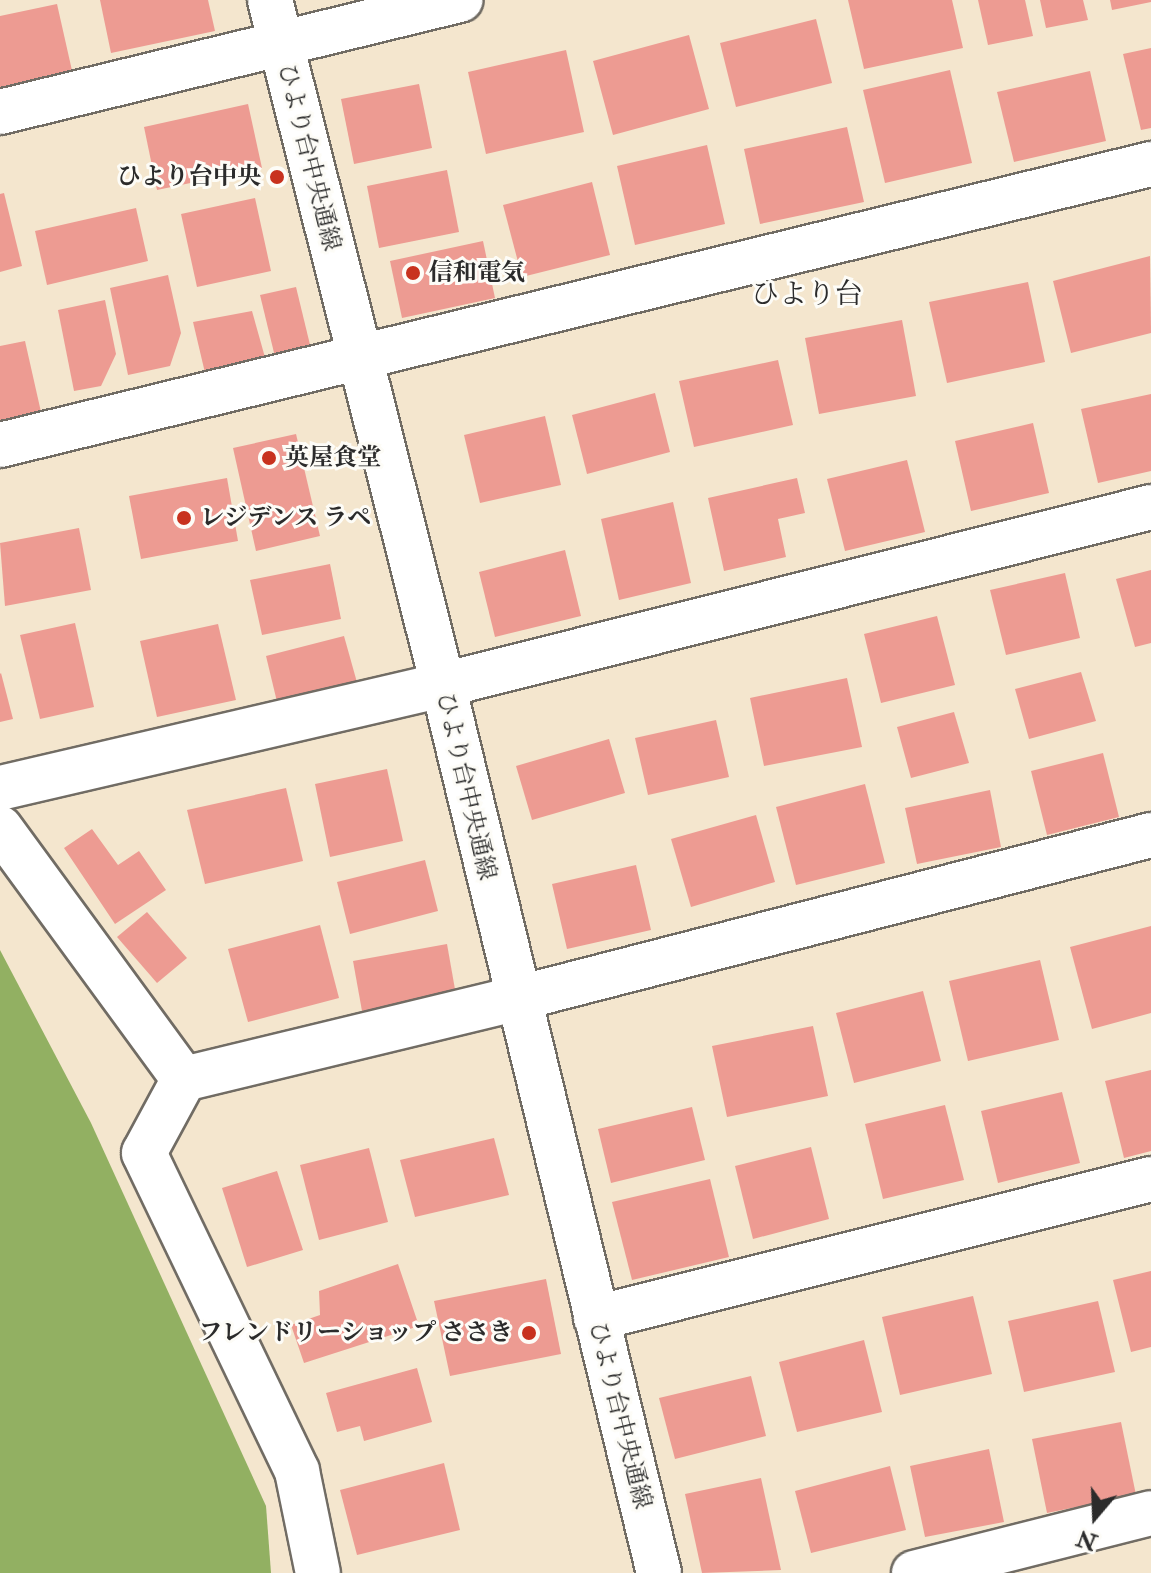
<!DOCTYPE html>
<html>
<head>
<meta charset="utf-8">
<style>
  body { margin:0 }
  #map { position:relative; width:1151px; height:1573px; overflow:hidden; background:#f4e6ce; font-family:"IM FELL Double Pica","Noto Serif JP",serif }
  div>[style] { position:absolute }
  .forest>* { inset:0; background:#92b062 }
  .building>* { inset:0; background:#ed9b92 }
  .roads { filter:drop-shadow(2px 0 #716c64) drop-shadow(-2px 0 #716c64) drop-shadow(0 2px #716c64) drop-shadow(0 -2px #716c64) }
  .minor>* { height:44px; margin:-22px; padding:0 22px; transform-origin:22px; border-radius:22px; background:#fff }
  .tertiary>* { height:44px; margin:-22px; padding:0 22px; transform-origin:22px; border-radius:22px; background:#fff }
  .dots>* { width:22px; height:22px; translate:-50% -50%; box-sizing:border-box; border:4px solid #fdfcf7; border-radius:50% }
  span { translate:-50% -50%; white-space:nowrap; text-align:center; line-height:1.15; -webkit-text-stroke:6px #fdfcf7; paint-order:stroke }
  .street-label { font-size:24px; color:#2b2b2b }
  .poi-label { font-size:24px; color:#2b2b2b; font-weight:700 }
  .right { translate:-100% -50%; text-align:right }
  .left { translate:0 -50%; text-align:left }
  .quarter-label { font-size:28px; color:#2b2b2b }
  .north { position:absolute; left:1055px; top:1477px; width:80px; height:80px; -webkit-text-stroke:6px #fdfcf7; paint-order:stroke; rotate:199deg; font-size:22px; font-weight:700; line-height:32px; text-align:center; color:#2b2b2b }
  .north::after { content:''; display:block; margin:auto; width:28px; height:36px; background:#2b2b2b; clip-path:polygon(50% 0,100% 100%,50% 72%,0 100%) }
</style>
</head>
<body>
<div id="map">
  <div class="forest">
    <div style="clip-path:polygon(0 950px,91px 1123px,266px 1506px,271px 1573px,0 1573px)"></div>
  </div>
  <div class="building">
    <div style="clip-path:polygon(100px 0,208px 0,215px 31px,111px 53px)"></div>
    <div style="clip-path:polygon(848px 0,952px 0,963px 48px,864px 69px)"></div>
    <div style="clip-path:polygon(978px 0,1025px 0,1033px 36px,988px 45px)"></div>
    <div style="clip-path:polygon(1040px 0,1083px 0,1088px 20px,1046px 28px)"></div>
    <div style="clip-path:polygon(1110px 0,1151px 0,1151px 2px,1112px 10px)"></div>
    <div style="clip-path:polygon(57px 4px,73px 75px,0 91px,0 16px)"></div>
    <div style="clip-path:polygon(816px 19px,832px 83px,736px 107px,720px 43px)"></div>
    <div style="clip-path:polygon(689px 35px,709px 109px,613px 135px,593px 61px)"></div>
    <div style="clip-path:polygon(1151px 48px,1151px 128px,1141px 130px,1123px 54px)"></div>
    <div style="clip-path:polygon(566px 50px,584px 132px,486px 154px,468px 72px)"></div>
    <div style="clip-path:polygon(950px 70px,972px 163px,885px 183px,863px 90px)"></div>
    <div style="clip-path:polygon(1090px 71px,1106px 141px,1014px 162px,997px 92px)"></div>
    <div style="clip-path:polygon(419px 84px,432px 148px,354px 164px,341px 99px)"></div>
    <div style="clip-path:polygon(248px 104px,262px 168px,157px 190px,144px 127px)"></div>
    <div style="clip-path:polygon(847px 127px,864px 202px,760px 224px,744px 149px)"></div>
    <div style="clip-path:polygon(707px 145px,725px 224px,635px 245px,617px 166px)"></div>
    <div style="clip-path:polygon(447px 170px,459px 232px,379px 248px,367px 186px)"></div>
    <div style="clip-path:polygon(592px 182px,610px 255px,522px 277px,503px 205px)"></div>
    <div style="clip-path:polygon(4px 193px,22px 266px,0 272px,0 194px)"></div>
    <div style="clip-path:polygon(255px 198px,271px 271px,197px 287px,181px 214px)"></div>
    <div style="clip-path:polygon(136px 208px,148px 261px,47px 285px,35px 231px)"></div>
    <div style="clip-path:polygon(483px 241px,495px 298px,402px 318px,390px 261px)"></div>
    <div style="clip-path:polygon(1150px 256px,1151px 333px,1071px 353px,1053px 281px)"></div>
    <div style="clip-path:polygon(168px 275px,181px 333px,170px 366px,128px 375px,110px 288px)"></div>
    <div style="clip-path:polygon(1028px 282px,1045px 362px,947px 383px,929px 302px)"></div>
    <div style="clip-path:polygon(296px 287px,312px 353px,276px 361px,260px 295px)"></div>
    <div style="clip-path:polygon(105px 300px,116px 354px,101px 386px,74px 391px,58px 310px)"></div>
    <div style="clip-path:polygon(252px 311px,266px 361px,206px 377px,193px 322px)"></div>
    <div style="clip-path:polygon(902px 320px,916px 396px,819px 414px,805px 338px)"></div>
    <div style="clip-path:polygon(25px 341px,41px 412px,0 421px,0 346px)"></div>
    <div style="clip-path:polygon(778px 360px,793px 425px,694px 447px,679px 381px)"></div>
    <div style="clip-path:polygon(655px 393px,670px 452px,587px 474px,572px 415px)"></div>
    <div style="clip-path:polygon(1151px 394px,1151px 471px,1098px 483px,1081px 409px)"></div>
    <div style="clip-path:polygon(545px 416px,561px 485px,480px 503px,464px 435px)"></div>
    <div style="clip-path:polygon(1033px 423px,1049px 493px,971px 511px,955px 441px)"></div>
    <div style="clip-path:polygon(296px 434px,320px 536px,256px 551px,233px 448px)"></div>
    <div style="clip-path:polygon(907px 460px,925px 532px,845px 551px,827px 479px)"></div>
    <div style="clip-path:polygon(227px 478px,238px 541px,141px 559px,129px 496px)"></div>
    <div style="clip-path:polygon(797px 478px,805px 513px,778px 519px,786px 557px,724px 571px,708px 498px)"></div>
    <div style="clip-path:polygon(673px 502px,691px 583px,619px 600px,601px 519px)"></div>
    <div style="clip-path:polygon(79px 528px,91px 590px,5px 606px,0 543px)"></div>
    <div style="clip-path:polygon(565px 550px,581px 616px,495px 637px,479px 572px)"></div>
    <div style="clip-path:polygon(330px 564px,341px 619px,262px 635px,250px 580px)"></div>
    <div style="clip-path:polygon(1151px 570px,1151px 643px,1135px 647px,1116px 579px)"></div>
    <div style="clip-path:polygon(1065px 573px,1080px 638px,1006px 655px,990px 590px)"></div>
    <div style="clip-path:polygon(937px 616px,955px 685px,881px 703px,864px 634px)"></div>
    <div style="clip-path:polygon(75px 623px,94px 707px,40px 719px,20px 635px)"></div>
    <div style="clip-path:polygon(218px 624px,236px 700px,157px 717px,140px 641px)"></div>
    <div style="clip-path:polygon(344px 636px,358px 686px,278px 706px,266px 656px)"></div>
    <div style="clip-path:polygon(1081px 672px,1096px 721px,1029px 739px,1015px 689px)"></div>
    <div style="clip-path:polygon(1px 673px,13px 719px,0 722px,0 674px)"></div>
    <div style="clip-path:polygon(847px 678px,862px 747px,764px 766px,750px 698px)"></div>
    <div style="clip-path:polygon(954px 712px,969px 763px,911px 778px,897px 727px)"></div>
    <div style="clip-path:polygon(716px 720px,729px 777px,648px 795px,635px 738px)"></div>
    <div style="clip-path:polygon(609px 739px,625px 793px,532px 820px,516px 766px)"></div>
    <div style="clip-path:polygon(1103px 753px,1119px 817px,1047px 835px,1031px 771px)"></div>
    <div style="clip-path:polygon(387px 769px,403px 841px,330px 857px,315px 784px)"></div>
    <div style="clip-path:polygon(865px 784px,885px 863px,796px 885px,776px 807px)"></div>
    <div style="clip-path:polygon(286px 788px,303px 861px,205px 884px,187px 810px)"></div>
    <div style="clip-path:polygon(990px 790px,1001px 847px,917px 864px,905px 808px)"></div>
    <div style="clip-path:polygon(756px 815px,775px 882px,691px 907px,671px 839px)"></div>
    <div style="clip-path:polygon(92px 829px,118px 865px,139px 851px,166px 890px,115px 924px,64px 848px)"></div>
    <div style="clip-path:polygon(425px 860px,438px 911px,350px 934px,337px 882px)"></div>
    <div style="clip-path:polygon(636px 865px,651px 930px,567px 949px,552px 884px)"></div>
    <div style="clip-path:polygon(147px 912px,187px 958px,157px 983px,117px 937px)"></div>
    <div style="clip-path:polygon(320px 925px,339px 998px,248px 1022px,228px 949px)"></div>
    <div style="clip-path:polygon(1151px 926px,1151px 1013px,1092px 1029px,1070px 947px)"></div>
    <div style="clip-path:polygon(447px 944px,456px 995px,362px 1011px,353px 961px)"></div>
    <div style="clip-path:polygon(1040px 960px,1059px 1040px,968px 1061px,949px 981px)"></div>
    <div style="clip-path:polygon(923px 991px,941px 1061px,854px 1083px,836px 1013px)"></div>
    <div style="clip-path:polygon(813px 1026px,828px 1096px,727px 1117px,712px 1046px)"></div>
    <div style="clip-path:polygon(1151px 1070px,1151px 1151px,1124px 1158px,1105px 1081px)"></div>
    <div style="clip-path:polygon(1062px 1092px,1080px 1163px,998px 1183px,981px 1111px)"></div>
    <div style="clip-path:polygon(945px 1105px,964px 1180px,883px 1199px,865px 1124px)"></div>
    <div style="clip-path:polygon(692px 1107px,705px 1160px,611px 1183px,598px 1129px)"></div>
    <div style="clip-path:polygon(494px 1138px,509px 1195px,415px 1217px,400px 1160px)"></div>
    <div style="clip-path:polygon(811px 1147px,829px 1219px,753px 1239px,735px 1166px)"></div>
    <div style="clip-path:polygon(369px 1148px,388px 1222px,319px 1240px,300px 1165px)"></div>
    <div style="clip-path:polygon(277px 1171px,303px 1250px,247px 1267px,222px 1188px)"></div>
    <div style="clip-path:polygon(710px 1179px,729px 1257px,632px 1280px,612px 1202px)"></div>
    <div style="clip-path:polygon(398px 1264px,419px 1326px,304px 1363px,291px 1325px,320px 1315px,319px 1291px)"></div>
    <div style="clip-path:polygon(1151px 1271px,1151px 1347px,1131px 1352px,1113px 1280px)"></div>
    <div style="clip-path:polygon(546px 1279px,561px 1354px,450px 1376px,434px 1301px)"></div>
    <div style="clip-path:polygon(973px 1296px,992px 1374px,900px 1395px,882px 1317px)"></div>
    <div style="clip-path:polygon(1098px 1301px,1115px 1372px,1024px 1392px,1008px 1321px)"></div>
    <div style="clip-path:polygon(864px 1340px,882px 1412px,797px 1432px,779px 1362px)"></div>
    <div style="clip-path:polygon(417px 1368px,432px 1422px,364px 1441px,360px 1426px,337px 1432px,326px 1393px)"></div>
    <div style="clip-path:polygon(751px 1376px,766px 1436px,675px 1459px,659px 1398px)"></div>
    <div style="clip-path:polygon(1121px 1422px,1136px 1495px,1047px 1513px,1032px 1439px)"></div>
    <div style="clip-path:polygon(989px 1449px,1004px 1522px,925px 1537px,910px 1466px)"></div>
    <div style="clip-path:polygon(444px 1463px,460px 1530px,357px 1555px,340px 1490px)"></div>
    <div style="clip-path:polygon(890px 1466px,906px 1530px,811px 1553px,795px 1491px)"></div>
    <div style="clip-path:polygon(761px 1478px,781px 1570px,702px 1573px,685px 1494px)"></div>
  </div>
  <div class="roads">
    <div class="minor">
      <div style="left:0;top:112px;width:474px;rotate:-13.7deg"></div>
      <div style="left:0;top:445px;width:1185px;rotate:-13.72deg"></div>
      <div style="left:0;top:788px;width:455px;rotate:-13.1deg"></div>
      <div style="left:443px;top:685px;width:730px;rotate:-14.11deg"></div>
      <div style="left:0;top:828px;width:311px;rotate:53.8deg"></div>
      <div style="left:184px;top:1079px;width:84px;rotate:118.4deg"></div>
      <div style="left:144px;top:1153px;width:353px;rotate:64.3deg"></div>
      <div style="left:297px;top:1471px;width:104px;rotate:78.4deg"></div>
      <div style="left:184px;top:1079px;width:341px;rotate:-13.6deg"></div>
      <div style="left:596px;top:1318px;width:572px;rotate:-14.06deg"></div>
      <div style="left:914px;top:1573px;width:244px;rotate:-14.2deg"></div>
    </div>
    <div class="tertiary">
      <div style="left:270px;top:0;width:707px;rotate:75.83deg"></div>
      <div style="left:443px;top:685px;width:914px;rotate:76.33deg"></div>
      <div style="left:515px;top:999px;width:657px;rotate:-14.46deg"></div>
    </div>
  </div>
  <div class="dots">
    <div style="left:277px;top:177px;background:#c8321e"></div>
    <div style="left:413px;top:273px;background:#c8321e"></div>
    <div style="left:269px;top:458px;background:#c8321e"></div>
    <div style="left:184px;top:518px;background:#c8321e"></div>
    <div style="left:529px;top:1333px;background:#c8321e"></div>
  </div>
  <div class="street-label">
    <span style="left:309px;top:157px;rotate:76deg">ひより台中央通線</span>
    <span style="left:466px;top:786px;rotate:77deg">ひより台中央通線</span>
    <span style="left:620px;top:1415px;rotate:76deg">ひより台中央通線</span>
  </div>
  <div class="poi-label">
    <span class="right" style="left:261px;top:177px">ひより台中央</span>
    <span class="left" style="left:429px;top:273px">信和電気</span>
    <span class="left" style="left:285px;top:458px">英屋食堂</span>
    <span class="left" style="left:200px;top:518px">レジデンス ラペ</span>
    <span class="right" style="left:513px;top:1333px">フレンドリーショップ ささき</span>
  </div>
  <div class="quarter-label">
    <span style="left:807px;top:295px">ひより台</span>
  </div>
  <div class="north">N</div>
</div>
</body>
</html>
